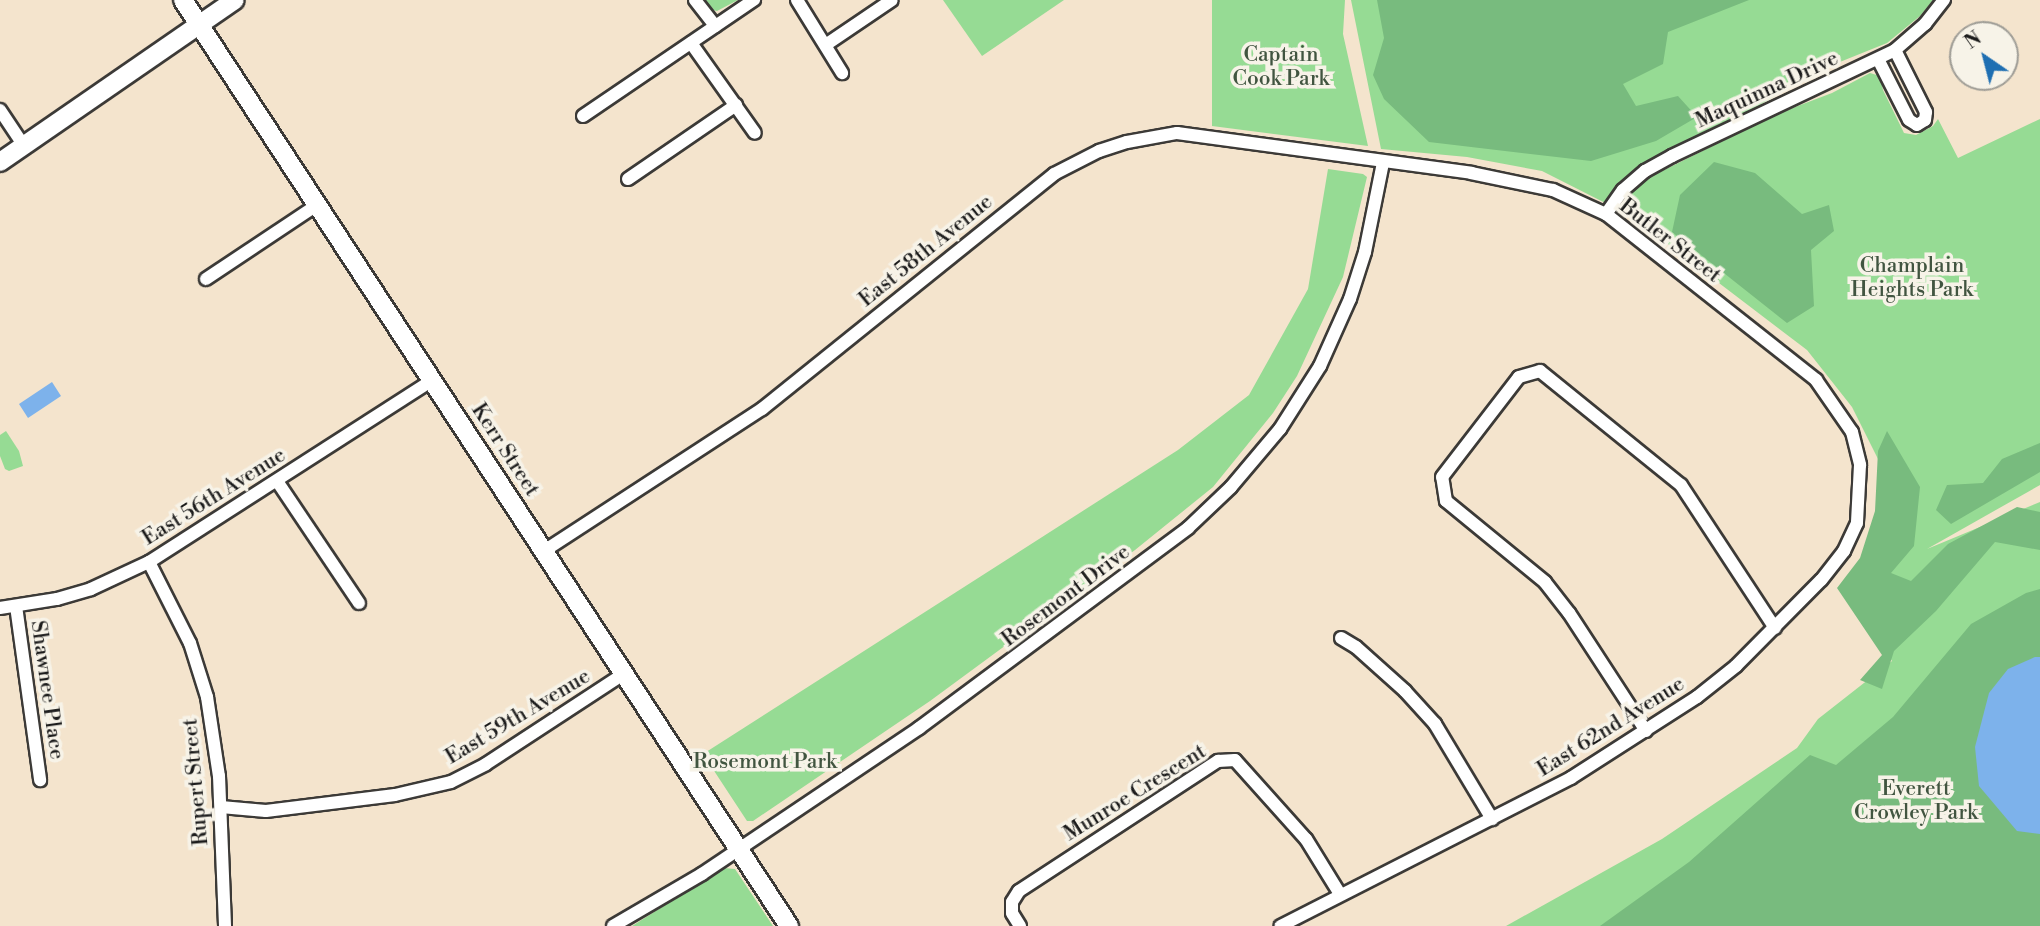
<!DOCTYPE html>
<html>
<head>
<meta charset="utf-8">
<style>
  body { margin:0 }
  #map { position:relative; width:2040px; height:926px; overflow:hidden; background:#f4e4cd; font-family:"Libre Bodoni",serif }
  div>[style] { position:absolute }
  .green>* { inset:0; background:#96db94 }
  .forest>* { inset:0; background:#78bb7e }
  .water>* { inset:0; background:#7db2eb }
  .roads { filter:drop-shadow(2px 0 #3c3a37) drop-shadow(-2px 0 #3c3a37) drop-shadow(0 2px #3c3a37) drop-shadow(0 -2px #3c3a37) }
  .street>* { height:12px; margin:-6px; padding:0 6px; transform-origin:6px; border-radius:6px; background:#fff }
  .secondary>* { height:18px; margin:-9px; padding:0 9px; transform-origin:9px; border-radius:9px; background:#fff }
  span { translate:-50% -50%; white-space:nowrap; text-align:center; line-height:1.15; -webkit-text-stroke:7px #f7f3e8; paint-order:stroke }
  .park-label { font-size:21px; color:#415540 }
  .street-label { font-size:21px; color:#1c1c1c }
  .north { position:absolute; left:1949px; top:21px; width:70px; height:70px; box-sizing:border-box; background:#f7f3e8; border:2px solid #9f9d96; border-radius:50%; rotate:325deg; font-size:19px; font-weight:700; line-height:28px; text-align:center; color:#1c1c1c }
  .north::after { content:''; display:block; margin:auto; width:24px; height:32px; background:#1f6fb2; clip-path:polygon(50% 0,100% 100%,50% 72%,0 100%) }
</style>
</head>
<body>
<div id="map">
  <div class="green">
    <div style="clip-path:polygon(701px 0,738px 0,717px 11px,709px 9px)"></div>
    <div style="clip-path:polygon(943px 0,1064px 0,982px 56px)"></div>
    <div style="clip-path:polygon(1212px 0,1345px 0,1343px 34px,1368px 146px,1212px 126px)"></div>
    <div style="clip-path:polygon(1351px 0,1933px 0,1920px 16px,1887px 43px,1815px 72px,1758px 106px,1645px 163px,1652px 176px,1777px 114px,1832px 93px,1870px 73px,1880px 76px,1883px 90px,1904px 133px,1916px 135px,1933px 126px,1938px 119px,1958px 158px,2040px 119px,2040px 485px,1927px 549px,2040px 502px,2040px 926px,1506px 926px,1662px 839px,1797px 748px,1818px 719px,1892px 661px,1845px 584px,1865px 575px,1883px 469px,1852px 407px,1807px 350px,1631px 216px,1542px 171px,1467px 157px,1381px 149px)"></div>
    <div style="clip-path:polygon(1328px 169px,1363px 174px,1367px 177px,1343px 277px,1297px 376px,1273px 413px,1213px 487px,1135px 550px,930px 701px,753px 821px,747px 821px,703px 754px,1178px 450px,1249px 395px,1308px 289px)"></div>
    <div style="clip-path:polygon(6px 431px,19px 451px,23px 466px,9px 471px,5px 469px,0 456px,0 435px)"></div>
    <div style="clip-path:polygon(724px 868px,735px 869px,773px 926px,632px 926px)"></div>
  </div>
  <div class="forest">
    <div style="clip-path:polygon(1377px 0,1749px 0,1668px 32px,1663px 64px,1623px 84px,1636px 106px,1678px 96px,1697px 117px,1656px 141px,1591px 161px,1429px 142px,1384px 99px,1373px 75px,1384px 38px)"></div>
    <div style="clip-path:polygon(1714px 162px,1755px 173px,1802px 214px,1829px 205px,1834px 231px,1811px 250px,1814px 306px,1787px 323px,1672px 232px,1680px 195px)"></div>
    <div style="clip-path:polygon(1887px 431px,1920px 487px,1914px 546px,1891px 573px,1911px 581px,1948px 544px,2017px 507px,2040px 512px,2040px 550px,1995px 542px,1936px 611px,1894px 651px,1882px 689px,1860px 680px,1882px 655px,1837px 588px,1860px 558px,1875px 511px,1878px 451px)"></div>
    <div style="clip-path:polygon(2040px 443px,2040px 472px,1951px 524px,1936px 510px,1947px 485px,1983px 483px,2002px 459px)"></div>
    <div style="clip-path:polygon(2040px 589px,2040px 926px,1600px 926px,1689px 862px,1810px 755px,1836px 765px,1893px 717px,1971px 624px,2026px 593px)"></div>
  </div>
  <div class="water">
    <div style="clip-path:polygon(52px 382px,61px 396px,28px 418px,19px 404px)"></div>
    <div style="clip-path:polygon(2035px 657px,2040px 657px,2040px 834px,2017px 831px,1979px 786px,1975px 747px,1989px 693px,2008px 669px)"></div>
  </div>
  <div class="roads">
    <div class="street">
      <div style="left:695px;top:0;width:33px;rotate:52deg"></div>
      <div style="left:797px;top:0;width:86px;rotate:58.3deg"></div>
      <div style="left:691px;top:43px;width:110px;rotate:54.6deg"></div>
      <div style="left:827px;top:44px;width:78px;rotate:-34.1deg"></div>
      <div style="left:1878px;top:59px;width:68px;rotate:63.1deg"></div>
      <div style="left:1909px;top:120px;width:9px;rotate:32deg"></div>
      <div style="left:1917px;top:125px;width:9px;rotate:-32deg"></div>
      <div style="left:1925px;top:120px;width:8px;rotate:-83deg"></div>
      <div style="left:1926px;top:112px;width:69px;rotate:-116.6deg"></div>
      <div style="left:0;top:110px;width:43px;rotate:56.3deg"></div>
      <div style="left:583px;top:116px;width:207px;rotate:-34.2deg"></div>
      <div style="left:628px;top:179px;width:131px;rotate:-34.4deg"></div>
      <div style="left:1606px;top:214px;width:29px;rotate:-55deg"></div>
      <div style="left:1623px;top:190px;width:29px;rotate:-41deg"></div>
      <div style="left:1645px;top:171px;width:31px;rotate:-29deg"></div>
      <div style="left:1672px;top:156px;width:247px;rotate:-25.4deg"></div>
      <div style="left:1895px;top:50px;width:40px;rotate:-41deg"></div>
      <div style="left:1925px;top:24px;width:31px;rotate:-52deg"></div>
      <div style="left:206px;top:279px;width:133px;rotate:-33.7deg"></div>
      <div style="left:277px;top:481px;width:147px;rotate:56.1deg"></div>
      <div style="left:544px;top:551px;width:260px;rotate:-33.1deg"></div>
      <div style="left:762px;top:409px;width:375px;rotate:-38.8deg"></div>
      <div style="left:1054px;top:174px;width:51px;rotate:-27.1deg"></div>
      <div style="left:1099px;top:151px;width:29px;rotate:-18deg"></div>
      <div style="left:1127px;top:142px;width:51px;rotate:-10.2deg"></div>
      <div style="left:1177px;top:133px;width:297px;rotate:7.7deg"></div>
      <div style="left:1471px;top:173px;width:84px;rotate:11.7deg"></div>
      <div style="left:1553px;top:190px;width:58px;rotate:24.4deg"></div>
      <div style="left:1606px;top:214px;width:268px;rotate:38.3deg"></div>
      <div style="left:1816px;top:380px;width:63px;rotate:55.3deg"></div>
      <div style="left:1852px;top:432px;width:34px;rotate:76deg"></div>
      <div style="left:1860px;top:465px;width:58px;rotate:93deg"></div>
      <div style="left:1857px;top:523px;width:31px;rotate:115deg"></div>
      <div style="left:1844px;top:551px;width:37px;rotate:128deg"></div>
      <div style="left:1821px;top:580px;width:121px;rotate:134.7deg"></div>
      <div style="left:1736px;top:666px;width:50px;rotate:141.5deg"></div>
      <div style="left:1697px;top:697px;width:150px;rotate:147.3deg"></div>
      <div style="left:1571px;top:778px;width:326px;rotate:153deg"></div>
      <div style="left:149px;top:562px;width:91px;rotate:63.2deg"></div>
      <div style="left:190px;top:643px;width:57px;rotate:72.5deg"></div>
      <div style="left:207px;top:697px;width:80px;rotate:81.4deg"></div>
      <div style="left:219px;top:776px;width:150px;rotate:87.7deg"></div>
      <div style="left:16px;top:606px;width:176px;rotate:82.1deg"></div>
      <div style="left:0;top:608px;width:58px;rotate:-9deg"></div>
      <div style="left:57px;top:599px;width:35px;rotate:-16deg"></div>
      <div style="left:91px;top:589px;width:64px;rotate:-25deg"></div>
      <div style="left:149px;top:562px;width:336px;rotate:-32.7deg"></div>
      <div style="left:1341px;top:638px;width:17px;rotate:31deg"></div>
      <div style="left:1356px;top:647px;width:66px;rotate:41.9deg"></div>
      <div style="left:1405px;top:691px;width:45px;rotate:47.7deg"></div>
      <div style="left:1435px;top:724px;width:111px;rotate:59deg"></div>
      <div style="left:1646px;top:731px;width:141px;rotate:-123.1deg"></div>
      <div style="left:1569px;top:613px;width:39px;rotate:-128deg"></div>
      <div style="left:1545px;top:582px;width:128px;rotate:-140.7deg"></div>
      <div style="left:1446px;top:501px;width:24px;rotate:-99deg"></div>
      <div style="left:1442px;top:477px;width:126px;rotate:-52.4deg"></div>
      <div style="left:1519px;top:377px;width:22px;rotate:-16deg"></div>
      <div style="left:1540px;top:371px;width:181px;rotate:39deg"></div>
      <div style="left:1681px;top:485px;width:171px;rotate:56.7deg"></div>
      <div style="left:221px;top:807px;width:45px;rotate:5.1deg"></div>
      <div style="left:266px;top:811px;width:130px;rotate:-7.1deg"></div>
      <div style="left:395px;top:795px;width:57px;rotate:-13.1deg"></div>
      <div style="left:451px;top:782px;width:39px;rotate:-27deg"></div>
      <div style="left:486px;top:764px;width:166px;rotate:-33.2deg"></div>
      <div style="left:613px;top:926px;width:103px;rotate:-30.3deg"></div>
      <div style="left:702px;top:874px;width:262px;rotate:-33.9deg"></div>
      <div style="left:919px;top:728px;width:335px;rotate:-36.6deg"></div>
      <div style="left:1188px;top:528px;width:59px;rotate:-43.6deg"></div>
      <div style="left:1231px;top:487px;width:76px;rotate:-49.8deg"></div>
      <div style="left:1280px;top:429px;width:75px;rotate:-57.6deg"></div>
      <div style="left:1320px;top:366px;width:73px;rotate:-65.9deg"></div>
      <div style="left:1350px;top:299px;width:49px;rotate:-72.3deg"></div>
      <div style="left:1365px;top:252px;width:91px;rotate:-78.6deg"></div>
      <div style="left:1020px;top:926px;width:15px;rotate:-122deg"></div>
      <div style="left:1012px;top:913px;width:11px;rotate:-90deg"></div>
      <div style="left:1012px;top:902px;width:13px;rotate:-58deg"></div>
      <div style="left:1019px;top:891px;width:238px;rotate:-33.2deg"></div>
      <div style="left:1218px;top:761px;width:17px;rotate:-3deg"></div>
      <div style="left:1235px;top:760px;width:106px;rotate:48.1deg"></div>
      <div style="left:1306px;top:839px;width:65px;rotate:58.3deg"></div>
    </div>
    <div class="secondary">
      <div style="left:183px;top:0;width:1107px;rotate:56.8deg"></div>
      <div style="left:0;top:162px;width:285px;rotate:-34.6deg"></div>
    </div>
  </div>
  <div class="park-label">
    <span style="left:1281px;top:67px">Captain<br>Cook Park</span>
    <span style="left:1912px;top:278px">Champlain<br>Heights Park</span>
    <span style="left:765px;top:762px">Rosemont Park</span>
    <span style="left:1916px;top:801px">Everett<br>Crowley Park</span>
  </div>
  <div class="street-label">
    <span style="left:1767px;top:90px;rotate:-25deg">Maquinna Drive</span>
    <span style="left:1670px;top:241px;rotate:38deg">Butler Street</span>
    <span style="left:926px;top:251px;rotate:-39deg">East 58th Avenue</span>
    <span style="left:505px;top:450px;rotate:57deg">Kerr Street</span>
    <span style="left:214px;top:497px;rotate:-32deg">East 56th Avenue</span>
    <span style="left:1066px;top:596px;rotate:-37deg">Rosemont Drive</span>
    <span style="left:47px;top:690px;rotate:82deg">Shawnee Place</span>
    <span style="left:518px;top:717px;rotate:-31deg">East 59th Avenue</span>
    <span style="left:1611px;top:727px;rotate:-32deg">East 62nd Avenue</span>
    <span style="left:196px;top:782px;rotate:-95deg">Rupert Street</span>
    <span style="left:1135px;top:793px;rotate:-32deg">Munroe Crescent</span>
  </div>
  <div class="north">N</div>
</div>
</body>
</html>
